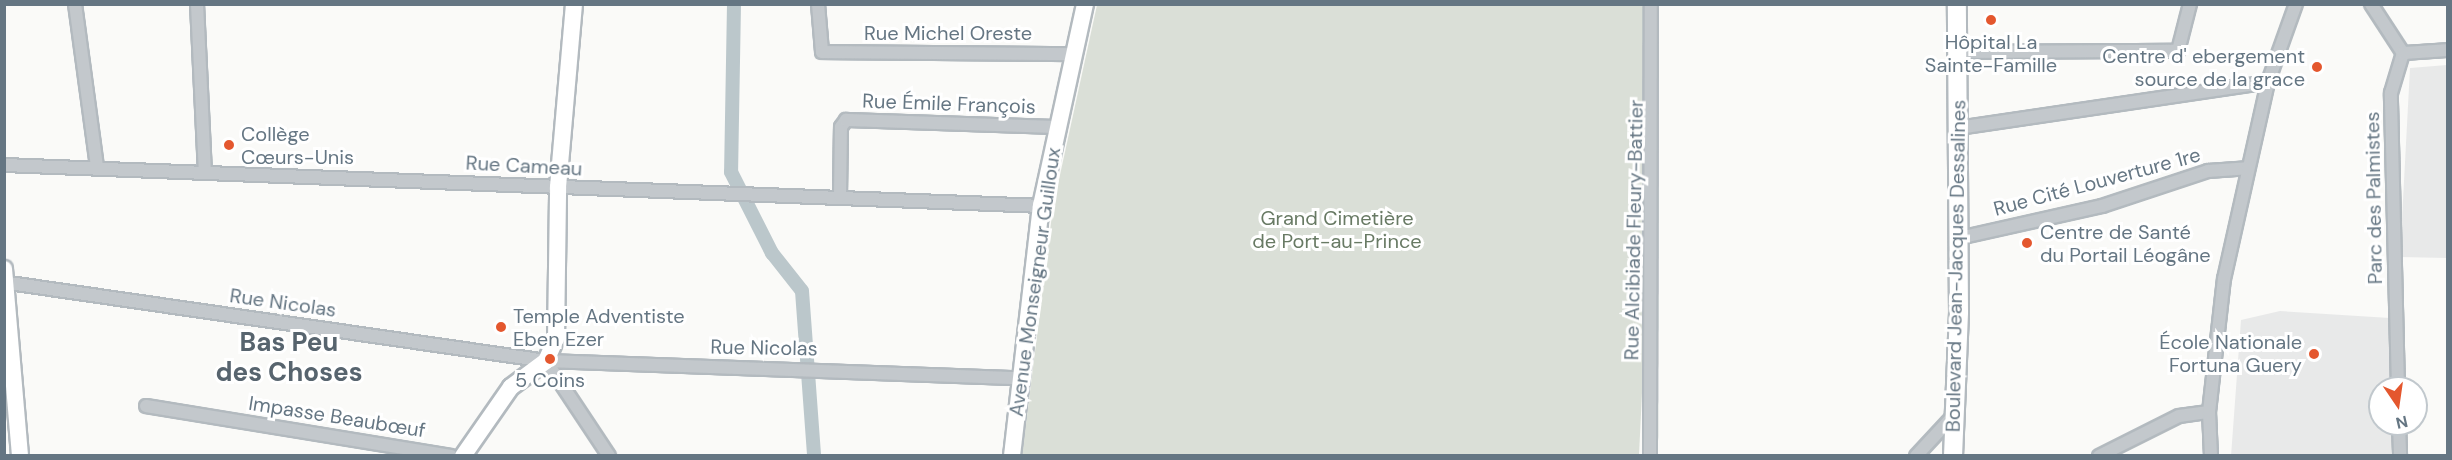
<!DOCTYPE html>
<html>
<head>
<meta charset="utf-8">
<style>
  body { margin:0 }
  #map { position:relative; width:2452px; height:460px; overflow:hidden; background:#fafaf8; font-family:"DM Sans",sans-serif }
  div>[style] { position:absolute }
  .built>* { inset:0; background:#e8e9e9 }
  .green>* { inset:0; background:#dadfd7 }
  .canal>* { height:14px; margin:-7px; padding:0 7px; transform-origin:7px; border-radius:7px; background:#bbc7cb }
  .roads { filter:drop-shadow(2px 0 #b3babf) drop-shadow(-2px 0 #b3babf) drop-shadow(0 2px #b3babf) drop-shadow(0 -2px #b3babf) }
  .street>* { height:12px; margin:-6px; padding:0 6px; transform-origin:6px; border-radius:6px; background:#c3c8cc }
  .secondary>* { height:16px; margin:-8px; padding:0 8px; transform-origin:8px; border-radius:8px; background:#fff }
  .primary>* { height:18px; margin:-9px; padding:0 9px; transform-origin:9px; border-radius:9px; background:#fff }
  .dots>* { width:16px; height:16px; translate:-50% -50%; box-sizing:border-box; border:3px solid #fff; border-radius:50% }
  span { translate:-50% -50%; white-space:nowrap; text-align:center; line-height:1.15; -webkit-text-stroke:6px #fff; paint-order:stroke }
  .street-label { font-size:20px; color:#657683 }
  .poi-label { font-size:20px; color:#657683 }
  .right { translate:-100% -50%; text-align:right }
  .left { translate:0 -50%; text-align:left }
  .park-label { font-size:20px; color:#687a64 }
  .district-label { font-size:26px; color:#57646e; font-weight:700 }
  .frame { position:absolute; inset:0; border:6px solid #657683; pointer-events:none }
  .north { position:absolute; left:2368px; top:376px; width:60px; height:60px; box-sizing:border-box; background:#fff; border:2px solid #c1c8cd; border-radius:50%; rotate:167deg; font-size:16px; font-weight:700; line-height:24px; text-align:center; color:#657683 }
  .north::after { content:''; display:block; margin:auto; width:21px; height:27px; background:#e4572e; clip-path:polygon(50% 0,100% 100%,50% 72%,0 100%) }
</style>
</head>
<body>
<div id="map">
  <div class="built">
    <div style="clip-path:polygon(2447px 65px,2447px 258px,2400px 257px,2410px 68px)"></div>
    <div style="clip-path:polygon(2280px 311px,2390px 318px,2393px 388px,2380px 388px,2380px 424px,2394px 424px,2395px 455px,2231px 456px,2241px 320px)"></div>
  </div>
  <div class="green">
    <div style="clip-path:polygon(1097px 5px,1647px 5px,1652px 186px,1639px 455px,1022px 456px,1053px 207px)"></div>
  </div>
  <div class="canal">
    <div style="left:734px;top:4px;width:168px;rotate:91deg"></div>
    <div style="left:731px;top:172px;width:91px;rotate:63.2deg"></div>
    <div style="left:772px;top:253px;width:48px;rotate:51.7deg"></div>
    <div style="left:802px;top:291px;width:165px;rotate:85.8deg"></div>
  </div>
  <div class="roads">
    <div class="street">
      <div style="left:75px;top:4px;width:163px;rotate:82.3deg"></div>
      <div style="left:197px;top:4px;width:167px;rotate:87.3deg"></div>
      <div style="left:818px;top:4px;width:48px;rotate:85.2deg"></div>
      <div style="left:822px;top:52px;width:252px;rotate:0.5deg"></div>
      <div style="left:2371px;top:4px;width:59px;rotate:56.9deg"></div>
      <div style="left:1959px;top:52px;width:219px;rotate:-0.3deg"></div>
      <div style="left:2178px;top:51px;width:49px;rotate:-75.7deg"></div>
      <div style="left:1958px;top:128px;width:313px;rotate:-8.4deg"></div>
      <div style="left:4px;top:165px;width:1038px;rotate:2.26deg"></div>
      <div style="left:840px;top:196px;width:69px;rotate:-89.2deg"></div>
      <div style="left:841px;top:127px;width:9px;rotate:-54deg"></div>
      <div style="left:846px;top:120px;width:211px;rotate:1.9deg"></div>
      <div style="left:1959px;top:238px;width:147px;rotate:-12.6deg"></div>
      <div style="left:2102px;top:206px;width:112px;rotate:-18.3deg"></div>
      <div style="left:2208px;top:171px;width:39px;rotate:-4deg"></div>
      <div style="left:9px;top:283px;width:543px;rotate:8.26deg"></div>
      <div style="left:546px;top:361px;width:473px;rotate:2.1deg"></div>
      <div style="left:546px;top:361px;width:114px;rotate:56.4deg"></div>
      <div style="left:2398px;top:388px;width:295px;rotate:-91.4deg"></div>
      <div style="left:2391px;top:93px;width:42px;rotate:-73.3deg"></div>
      <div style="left:2403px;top:53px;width:45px;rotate:-3.8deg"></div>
      <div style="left:146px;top:406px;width:309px;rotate:9.3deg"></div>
      <div style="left:2399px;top:424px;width:32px;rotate:88deg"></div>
      <div style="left:1650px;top:456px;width:452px;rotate:-89.9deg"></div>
      <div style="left:1916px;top:456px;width:57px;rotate:-47.1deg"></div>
      <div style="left:2099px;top:456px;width:89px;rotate:-26.6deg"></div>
      <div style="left:2179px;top:416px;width:30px;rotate:-8deg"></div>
      <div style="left:2211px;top:456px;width:44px;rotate:-92.6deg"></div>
      <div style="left:2209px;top:412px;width:134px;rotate:-83.6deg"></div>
      <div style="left:2224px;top:279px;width:202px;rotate:-77.4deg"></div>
      <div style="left:2268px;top:82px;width:83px;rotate:-70.3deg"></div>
    </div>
    <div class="secondary">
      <div style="left:4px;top:269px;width:188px;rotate:85.1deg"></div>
      <div style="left:463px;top:456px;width:84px;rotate:-55.2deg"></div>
      <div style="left:511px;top:387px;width:44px;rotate:-36.6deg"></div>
      <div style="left:546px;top:361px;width:24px;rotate:-66deg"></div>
      <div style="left:556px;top:339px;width:152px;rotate:-89.2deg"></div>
      <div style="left:558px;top:187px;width:184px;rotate:-85deg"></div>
      <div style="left:1012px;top:456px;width:252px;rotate:-83.4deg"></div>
      <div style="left:1041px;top:206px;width:207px;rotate:-77.7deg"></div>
    </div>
    <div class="primary">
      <div style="left:1953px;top:456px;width:144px;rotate:-87.6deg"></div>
      <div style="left:1959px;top:312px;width:308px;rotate:-90.4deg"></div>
    </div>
  </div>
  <div class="dots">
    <div style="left:1991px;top:20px;background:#e4572e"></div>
    <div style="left:2317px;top:67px;background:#e4572e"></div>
    <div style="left:229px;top:145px;background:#e4572e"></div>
    <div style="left:2027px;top:243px;background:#e4572e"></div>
    <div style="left:501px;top:327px;background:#e4572e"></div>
    <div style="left:2314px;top:354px;background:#e4572e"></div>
    <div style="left:550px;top:359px;background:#e4572e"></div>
  </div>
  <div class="street-label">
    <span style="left:948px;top:33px">Rue Michel Oreste</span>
    <span style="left:949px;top:104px;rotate:2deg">Rue Émile François</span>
    <span style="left:524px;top:166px;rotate:3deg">Rue Cameau</span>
    <span style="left:2097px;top:182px;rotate:-15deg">Rue Cité Louverture 1re</span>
    <span style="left:2374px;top:198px;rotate:-91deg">Parc des Palmistes</span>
    <span style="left:1634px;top:230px;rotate:-89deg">Rue Alcibiade Fleury-Battier</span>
    <span style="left:1956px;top:266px;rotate:-89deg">Boulevard Jean-Jacques Dessalines</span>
    <span style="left:1035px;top:282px;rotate:-82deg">Avenue Monseigneur Guilloux</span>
    <span style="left:283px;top:303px;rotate:8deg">Rue Nicolas</span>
    <span style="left:764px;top:348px;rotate:1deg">Rue Nicolas</span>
    <span style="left:337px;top:417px;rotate:9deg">Impasse Beaubœuf</span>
  </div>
  <div class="poi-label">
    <span style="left:1991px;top:54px">Hôpital La<br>Sainte-Famille</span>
    <span class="right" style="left:2305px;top:68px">Centre d' ebergement<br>source de la grace</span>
    <span class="left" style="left:241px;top:146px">Collège<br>Cœurs-Unis</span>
    <span class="left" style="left:2040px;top:244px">Centre de Santé<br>du Portail Léogâne</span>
    <span class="left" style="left:513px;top:328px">Temple Adventiste<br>Eben Ezer</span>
    <span class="right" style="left:2302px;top:354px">École Nationale<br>Fortuna Guery</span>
    <span style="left:550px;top:380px">5 Coins</span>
  </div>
  <div class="park-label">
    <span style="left:1337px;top:230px">Grand Cimetière<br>de Port-au-Prince</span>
  </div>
  <div class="district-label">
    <span style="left:289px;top:358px">Bas Peu<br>des Choses</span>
  </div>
  <div class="frame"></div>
  <div class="north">N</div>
</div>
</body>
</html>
